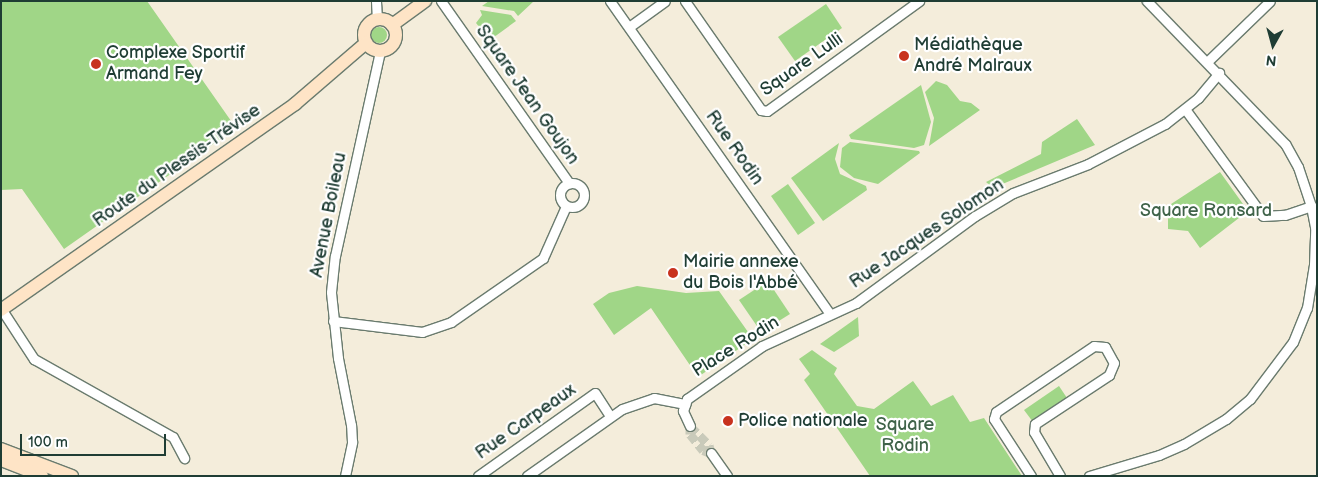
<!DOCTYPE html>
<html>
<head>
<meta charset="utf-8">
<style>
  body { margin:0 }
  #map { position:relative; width:1318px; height:477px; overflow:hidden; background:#f4eddb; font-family:"Balsamiq Sans",sans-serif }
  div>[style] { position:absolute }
  .green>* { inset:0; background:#a0d687 }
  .round { border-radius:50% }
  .minor-tunnel>* { height:9px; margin-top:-4.5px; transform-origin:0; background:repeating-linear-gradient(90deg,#c9caba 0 9px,transparent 0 13.5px) }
  .roads { filter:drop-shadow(1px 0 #6a7b6e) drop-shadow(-1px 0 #6a7b6e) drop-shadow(0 1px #6a7b6e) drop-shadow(0 -1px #6a7b6e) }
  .minor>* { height:9px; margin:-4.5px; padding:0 4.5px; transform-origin:4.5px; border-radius:4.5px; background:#fff }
  .minor>.ring { margin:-4.5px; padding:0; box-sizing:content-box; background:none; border:9px solid #fff; border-radius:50% }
  .secondary>* { height:12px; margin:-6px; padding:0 6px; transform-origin:6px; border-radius:6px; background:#fee4c6 }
  .secondary>.ring { margin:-6px; padding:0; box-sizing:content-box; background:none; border:12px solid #fee4c6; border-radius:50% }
  .dots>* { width:14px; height:14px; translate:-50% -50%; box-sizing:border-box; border:2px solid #fff; border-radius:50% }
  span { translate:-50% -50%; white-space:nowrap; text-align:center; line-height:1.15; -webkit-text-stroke:4.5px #fff; paint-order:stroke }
  .poi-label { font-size:18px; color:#1f3d34 }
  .left { translate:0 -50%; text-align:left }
  .street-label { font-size:18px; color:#1f3d34 }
  .park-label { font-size:18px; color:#3f6349 }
  .frame { position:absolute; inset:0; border:2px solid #1f3d34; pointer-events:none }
  .north { position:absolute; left:1248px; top:20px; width:50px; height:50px; -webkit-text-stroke:4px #fff; paint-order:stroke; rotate:187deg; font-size:14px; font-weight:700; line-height:20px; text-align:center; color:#1f3d34 }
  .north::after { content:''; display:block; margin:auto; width:18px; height:22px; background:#1f3d34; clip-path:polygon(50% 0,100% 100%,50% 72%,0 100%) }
  .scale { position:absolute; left:20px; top:434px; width:146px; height:22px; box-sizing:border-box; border:2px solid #1f3d34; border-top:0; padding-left:6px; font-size:15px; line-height:18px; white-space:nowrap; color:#1f3d34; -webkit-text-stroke:4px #fff; paint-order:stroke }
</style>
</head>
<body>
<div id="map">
  <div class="green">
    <div style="clip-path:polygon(1px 1px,147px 1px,236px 128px,64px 249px,22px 189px,1px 190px)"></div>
    <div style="clip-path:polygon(489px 1px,534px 1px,518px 16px,514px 11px,482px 6px)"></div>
    <div style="clip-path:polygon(826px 4px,842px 28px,795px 61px,778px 37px)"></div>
    <div style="clip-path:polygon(480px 10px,511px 15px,516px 21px,490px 40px,476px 23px,482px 15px)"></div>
    <div class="round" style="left:371px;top:27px;width:16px;height:16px"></div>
    <div style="clip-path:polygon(936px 81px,947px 85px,960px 101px,971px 103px,980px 110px,929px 146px,934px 118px,925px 92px)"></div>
    <div style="clip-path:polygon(921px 85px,931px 122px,924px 145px,914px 148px,851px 139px,849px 135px)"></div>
    <div style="clip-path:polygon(1077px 119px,1095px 145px,993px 188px,986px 182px,1041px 154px,1042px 142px)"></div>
    <div style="clip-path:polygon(850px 142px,919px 151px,920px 153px,878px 184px,854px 178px,840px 167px,842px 148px)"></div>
    <div style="clip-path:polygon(839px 143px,835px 159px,840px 174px,866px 186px,867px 190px,823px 221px,791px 178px)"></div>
    <div style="clip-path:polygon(1220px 172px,1248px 211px,1200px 248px,1188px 231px,1168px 229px,1168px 206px)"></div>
    <div style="clip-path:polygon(788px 184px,815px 223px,798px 235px,771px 196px)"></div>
    <div style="clip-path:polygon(768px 281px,790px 314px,761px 332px,739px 300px)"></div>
    <div style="clip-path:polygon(637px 286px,686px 293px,719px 291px,753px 339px,698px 377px,651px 308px,614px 335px,593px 304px,609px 293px)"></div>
    <div style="clip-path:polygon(858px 317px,859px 336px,834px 352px,820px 344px)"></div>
    <div style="clip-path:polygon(812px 350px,837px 368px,834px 374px,857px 406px,874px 409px,913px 381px,931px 406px,953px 395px,970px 422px,984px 418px,1022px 476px,870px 476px,804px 380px,810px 374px,799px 359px)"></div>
    <div style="clip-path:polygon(1059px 386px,1067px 398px,1033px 422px,1024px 410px)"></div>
  </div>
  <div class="minor-tunnel">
    <div style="left:690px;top:426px;width:8px;rotate:90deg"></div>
    <div style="left:690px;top:434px;width:21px;rotate:51deg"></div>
    <div style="left:703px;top:450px;width:9px;rotate:21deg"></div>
    <div style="left:690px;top:426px;width:27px;rotate:45deg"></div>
    <div style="left:709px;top:445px;width:8px;rotate:76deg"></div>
  </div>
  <div class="roads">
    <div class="minor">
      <div style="left:376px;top:1px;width:19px;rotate:87deg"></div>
      <div style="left:441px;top:1px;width:223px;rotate:54.9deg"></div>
      <div style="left:610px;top:1px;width:381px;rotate:54.9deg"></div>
      <div style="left:685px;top:1px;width:133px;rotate:55.1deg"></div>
      <div style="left:761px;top:110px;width:6px;rotate:9deg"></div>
      <div style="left:767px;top:111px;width:188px;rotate:-35.9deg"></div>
      <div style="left:629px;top:27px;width:44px;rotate:-35.8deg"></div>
      <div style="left:1208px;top:61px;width:86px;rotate:-44.1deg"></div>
      <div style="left:1185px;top:109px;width:132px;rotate:53.9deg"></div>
      <div style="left:1263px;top:216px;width:22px;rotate:-3deg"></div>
      <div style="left:1285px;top:215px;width:28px;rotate:-19deg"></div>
      <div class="ring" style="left:560px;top:183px;width:15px;height:15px"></div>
      <div style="left:2px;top:310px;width:59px;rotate:56.9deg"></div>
      <div style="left:34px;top:359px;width:159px;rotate:29.3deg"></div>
      <div style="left:173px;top:437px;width:24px;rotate:62deg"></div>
      <div style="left:333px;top:321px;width:90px;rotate:7deg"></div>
      <div style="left:422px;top:332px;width:31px;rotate:-19deg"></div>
      <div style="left:451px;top:322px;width:112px;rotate:-34.8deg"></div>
      <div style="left:543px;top:258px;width:57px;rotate:-66.1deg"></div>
      <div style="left:690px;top:426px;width:17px;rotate:-115deg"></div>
      <div style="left:683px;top:411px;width:13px;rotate:-72deg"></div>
      <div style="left:687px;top:399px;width:92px;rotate:-35.2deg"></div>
      <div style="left:762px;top:346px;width:103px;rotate:-24.6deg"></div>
      <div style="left:856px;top:303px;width:147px;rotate:-36.2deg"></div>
      <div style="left:975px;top:216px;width:44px;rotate:-31.2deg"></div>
      <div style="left:1013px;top:193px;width:80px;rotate:-21.1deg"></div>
      <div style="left:1088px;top:164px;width:87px;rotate:-27.5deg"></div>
      <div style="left:1165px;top:124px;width:42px;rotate:-38.2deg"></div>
      <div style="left:1198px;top:98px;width:33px;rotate:-50deg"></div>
      <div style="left:711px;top:453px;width:28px;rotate:55deg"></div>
      <div style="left:345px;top:476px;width:35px;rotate:-78deg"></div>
      <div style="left:352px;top:442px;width:17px;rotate:-93deg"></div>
      <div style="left:351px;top:425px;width:68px;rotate:-101deg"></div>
      <div style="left:338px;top:358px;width:66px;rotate:-96.1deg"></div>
      <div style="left:331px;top:292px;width:36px;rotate:-84deg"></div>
      <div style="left:335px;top:256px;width:210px;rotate:-77.6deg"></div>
      <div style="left:478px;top:476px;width:143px;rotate:-35.4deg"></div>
      <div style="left:595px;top:393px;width:27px;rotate:57deg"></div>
      <div style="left:527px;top:476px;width:116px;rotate:-35.2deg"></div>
      <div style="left:622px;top:409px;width:34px;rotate:-19deg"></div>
      <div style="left:654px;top:398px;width:32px;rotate:11deg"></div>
      <div style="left:1031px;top:476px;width:68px;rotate:-123deg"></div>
      <div style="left:994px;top:419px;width:7px;rotate:-74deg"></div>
      <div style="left:996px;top:412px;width:118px;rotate:-34deg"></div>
      <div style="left:1094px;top:346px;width:11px;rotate:5deg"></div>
      <div style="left:1105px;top:347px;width:18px;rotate:61deg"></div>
      <div style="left:1114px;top:363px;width:13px;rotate:113deg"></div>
      <div style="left:1109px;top:375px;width:89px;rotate:146.5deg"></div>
      <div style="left:1035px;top:424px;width:8px;rotate:97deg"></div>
      <div style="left:1034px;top:432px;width:51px;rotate:59.4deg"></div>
      <div style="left:1089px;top:476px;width:73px;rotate:-16.7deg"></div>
      <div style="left:1159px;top:455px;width:27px;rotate:-24deg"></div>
      <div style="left:1184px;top:444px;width:49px;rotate:-30.8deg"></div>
      <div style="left:1226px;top:419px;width:31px;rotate:-40deg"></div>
      <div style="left:1250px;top:399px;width:71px;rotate:-53deg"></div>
      <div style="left:1293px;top:342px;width:37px;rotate:-68deg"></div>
      <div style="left:1307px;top:308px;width:44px;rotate:-80.8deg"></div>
      <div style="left:1314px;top:265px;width:38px;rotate:-88deg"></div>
      <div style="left:1315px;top:227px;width:21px;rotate:-101deg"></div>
      <div style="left:1311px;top:206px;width:41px;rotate:-108.4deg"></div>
      <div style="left:1298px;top:167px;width:26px;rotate:-119deg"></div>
      <div style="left:1285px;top:144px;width:199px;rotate:-134deg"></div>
    </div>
    <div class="secondary">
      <div class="ring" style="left:364px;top:19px;width:20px;height:20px"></div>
      <div style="left:392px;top:25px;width:41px;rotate:-36deg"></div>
      <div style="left:1px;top:310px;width:359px;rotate:-35deg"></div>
      <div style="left:295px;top:104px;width:94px;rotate:-40.7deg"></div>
      <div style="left:1px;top:449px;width:76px;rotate:20.8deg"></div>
      <div style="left:1px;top:460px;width:44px;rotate:21.3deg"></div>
    </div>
  </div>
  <div class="dots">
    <div style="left:904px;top:56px;background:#c8321e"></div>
    <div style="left:96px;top:64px;background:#c8321e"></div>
    <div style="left:673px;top:273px;background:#c8321e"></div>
    <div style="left:728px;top:421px;background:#c8321e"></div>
  </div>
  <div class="poi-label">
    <span class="left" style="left:914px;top:56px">Médiathèque<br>André Malraux</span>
    <span class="left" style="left:106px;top:64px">Complexe Sportif<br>Armand Fey</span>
    <span class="left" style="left:683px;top:273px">Mairie annexe<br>du Bois l'Abbé</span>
    <span class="left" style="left:738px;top:421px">Police nationale</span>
  </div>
  <div class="street-label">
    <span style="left:802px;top:65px;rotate:-35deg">Square Lulli</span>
    <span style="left:527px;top:95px;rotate:55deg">Square Jean Goujon</span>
    <span style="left:734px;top:148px;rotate:55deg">Rue Rodin</span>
    <span style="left:177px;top:166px;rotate:-35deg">Route du Plessis-Trévise</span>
    <span style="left:329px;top:215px;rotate:-79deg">Avenue Boileau</span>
    <span style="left:927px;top:234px;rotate:-34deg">Rue Jacques Solomon</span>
    <span style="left:736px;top:347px;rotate:-32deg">Place Rodin</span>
    <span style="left:526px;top:422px;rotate:-35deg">Rue Carpeaux</span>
  </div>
  <div class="park-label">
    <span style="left:1206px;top:211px">Square Ronsard</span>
    <span style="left:905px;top:436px">Square<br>Rodin</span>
  </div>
  <div class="frame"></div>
  <div class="north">N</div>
  <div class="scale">100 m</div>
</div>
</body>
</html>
